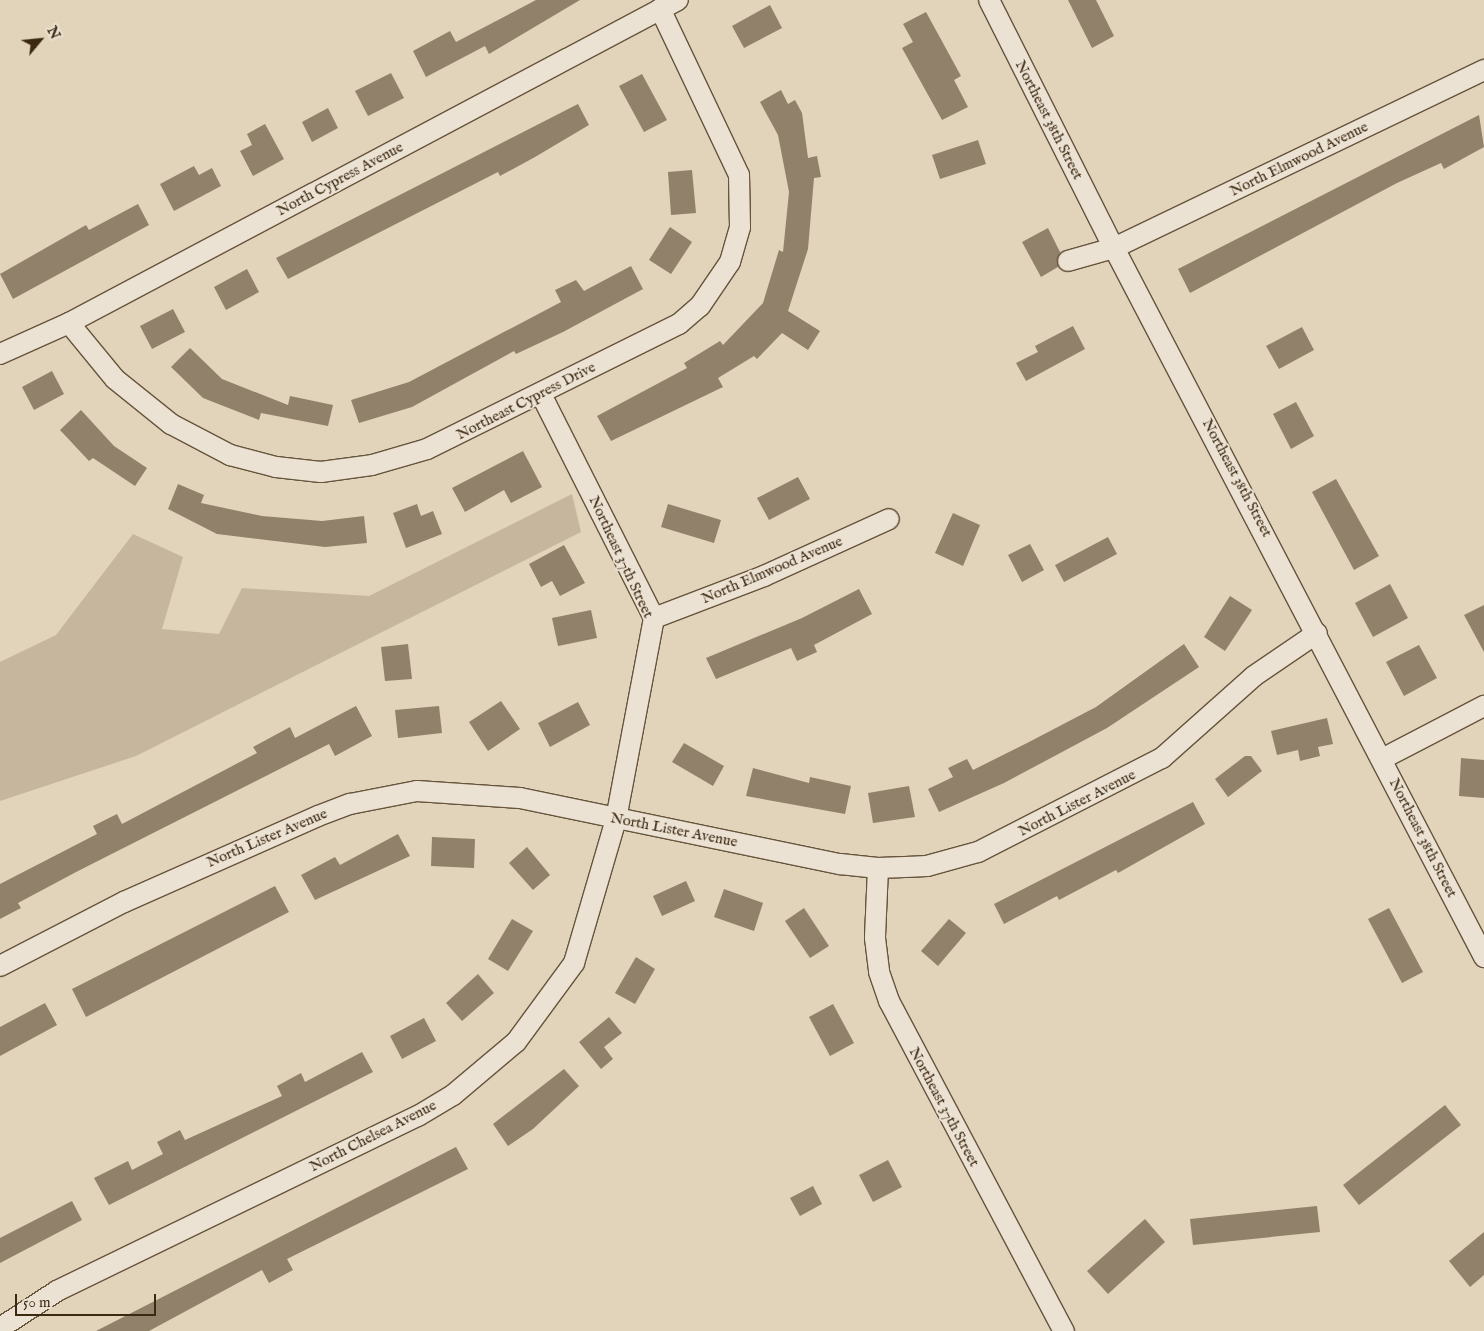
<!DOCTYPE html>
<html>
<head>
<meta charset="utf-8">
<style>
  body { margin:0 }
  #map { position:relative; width:1484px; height:1331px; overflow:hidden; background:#e2d3bb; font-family:"IM FELL English",serif }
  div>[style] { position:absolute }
  .green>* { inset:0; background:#c6b69e }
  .building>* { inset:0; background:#92816a }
  .roads { filter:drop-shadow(1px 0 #66543c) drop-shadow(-1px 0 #66543c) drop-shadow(0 1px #66543c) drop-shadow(0 -1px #66543c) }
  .minor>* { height:20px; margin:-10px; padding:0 10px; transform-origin:10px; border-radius:10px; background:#ece2d3 }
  span { translate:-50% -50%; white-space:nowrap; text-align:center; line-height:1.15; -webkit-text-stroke:4px #ece2d3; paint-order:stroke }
  .street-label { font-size:15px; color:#3c2912 }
  .north { position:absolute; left:15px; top:15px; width:50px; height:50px; -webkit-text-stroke:4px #ece2d3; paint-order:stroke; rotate:62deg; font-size:14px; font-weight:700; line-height:20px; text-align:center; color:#3c2912 }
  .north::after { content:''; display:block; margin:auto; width:18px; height:22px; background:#3c2912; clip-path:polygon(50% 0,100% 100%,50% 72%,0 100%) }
  .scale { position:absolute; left:15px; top:1294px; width:141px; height:22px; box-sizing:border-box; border:2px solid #3c2912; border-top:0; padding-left:6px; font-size:15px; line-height:18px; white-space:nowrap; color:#3c2912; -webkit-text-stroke:4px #ece2d3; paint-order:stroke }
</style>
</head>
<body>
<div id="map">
  <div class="green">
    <div style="clip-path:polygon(572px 494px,581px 532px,136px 756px,0 801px,0 662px,56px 635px,133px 534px,183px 557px,162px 629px,219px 634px,242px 588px,369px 596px)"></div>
  </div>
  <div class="building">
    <div style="clip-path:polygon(536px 0,580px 0,489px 54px,485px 46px,426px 77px,413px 51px,450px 31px,456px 42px)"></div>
    <div style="clip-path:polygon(1068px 0,1096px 0,1114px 36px,1092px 48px)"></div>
    <div style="clip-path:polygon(770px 5px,782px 28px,744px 48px,732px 26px)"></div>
    <div style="clip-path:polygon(926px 12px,961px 76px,954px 80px,968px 107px,942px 120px,902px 48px,913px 42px,903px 24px)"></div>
    <div style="clip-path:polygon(391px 73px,404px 98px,368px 116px,355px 91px)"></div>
    <div style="clip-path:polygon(642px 74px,667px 120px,644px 132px,619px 86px)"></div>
    <div style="clip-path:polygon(781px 90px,788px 104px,795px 100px,802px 113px,808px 158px,817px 156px,821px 177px,814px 178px,808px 249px,788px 311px,820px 331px,808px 350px,782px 333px,757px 359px,754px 356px,718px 378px,723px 387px,611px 441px,597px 416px,687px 368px,684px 363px,720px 341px,723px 345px,763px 303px,779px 250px,783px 252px,789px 192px,778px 135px,760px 102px)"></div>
    <div style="clip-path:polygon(578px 104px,589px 125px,535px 157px,500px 176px,498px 172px,288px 279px,276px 258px)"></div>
    <div style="clip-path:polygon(328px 108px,338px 128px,312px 142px,302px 122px)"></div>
    <div style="clip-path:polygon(1479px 115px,1484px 147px,1444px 169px,1441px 163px,1397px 183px,1190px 293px,1178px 269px)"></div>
    <div style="clip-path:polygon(265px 124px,284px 159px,253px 176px,240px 151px,252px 145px,247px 134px)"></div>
    <div style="clip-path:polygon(978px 140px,986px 164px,940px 179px,932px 155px)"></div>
    <div style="clip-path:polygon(194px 166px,199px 175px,212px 168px,221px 186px,174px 211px,160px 184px)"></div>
    <div style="clip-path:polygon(692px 170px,696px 213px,671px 215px,668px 172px)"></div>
    <div style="clip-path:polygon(138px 204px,149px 225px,13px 299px,0 274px,86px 225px,89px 230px)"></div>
    <div style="clip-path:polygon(670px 227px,692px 242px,671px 274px,649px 260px)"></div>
    <div style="clip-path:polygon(1048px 228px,1060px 252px,1058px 267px,1041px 277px,1022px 242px)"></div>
    <div style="clip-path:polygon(631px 266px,643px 289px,563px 332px,516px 354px,514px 351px,412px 407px,359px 423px,351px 400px,409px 382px,561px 302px,555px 290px,576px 280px,584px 291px)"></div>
    <div style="clip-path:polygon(247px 269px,259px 292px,226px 310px,214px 287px)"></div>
    <div style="clip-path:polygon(173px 309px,185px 332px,152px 349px,140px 326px)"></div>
    <div style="clip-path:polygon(1073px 326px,1085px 349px,1026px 381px,1016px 363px,1038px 352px,1035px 346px)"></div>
    <div style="clip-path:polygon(1302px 327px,1314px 350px,1279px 369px,1266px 346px)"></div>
    <div style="clip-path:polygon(190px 348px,222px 379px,288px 405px,290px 396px,333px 405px,328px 426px,261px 413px,259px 420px,203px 398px,171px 367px)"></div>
    <div style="clip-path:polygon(52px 371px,64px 394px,34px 410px,22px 387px)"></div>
    <div style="clip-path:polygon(1296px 402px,1314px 436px,1291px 449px,1273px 414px)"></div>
    <div style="clip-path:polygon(81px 410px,114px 446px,147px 468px,135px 486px,93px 458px,89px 461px,60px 430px)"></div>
    <div style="clip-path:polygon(523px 451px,542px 487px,511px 503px,504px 490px,465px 512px,452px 488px)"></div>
    <div style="clip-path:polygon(798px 477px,810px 499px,769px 520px,757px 498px)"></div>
    <div style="clip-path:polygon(1336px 479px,1379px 556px,1354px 570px,1312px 492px)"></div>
    <div style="clip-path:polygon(178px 484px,204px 495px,201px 503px,262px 516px,322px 521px,364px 516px,367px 543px,325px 547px,217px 534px,168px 509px)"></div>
    <div style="clip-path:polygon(417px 504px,421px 516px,433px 511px,442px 534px,406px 548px,393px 513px)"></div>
    <div style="clip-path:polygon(668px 504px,721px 520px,714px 543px,661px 527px)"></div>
    <div style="clip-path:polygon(953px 513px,980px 525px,963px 566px,935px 553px)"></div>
    <div style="clip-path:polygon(1108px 537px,1117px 554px,1064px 582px,1055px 565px)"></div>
    <div style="clip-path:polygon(1030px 544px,1044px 570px,1022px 582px,1008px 555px)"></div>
    <div style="clip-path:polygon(564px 545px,585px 583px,560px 596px,552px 581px,541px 587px,529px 564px)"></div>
    <div style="clip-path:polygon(1390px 584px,1408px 618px,1373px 637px,1355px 603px)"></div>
    <div style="clip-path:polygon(859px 589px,872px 614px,814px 645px,817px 652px,797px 661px,791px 648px,716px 679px,706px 658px,802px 618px)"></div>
    <div style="clip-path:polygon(1230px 596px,1252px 610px,1225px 651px,1204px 637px)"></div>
    <div style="clip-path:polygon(1484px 605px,1484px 652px,1464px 615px)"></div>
    <div style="clip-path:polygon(591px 610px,597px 638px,558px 646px,552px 618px)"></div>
    <div style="clip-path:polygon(408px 644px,412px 679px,385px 681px,381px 647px)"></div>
    <div style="clip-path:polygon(1184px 644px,1199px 667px,1107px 728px,1004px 783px,939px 812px,928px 789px,953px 777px,948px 768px,967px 759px,973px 770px,1029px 742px,1096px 707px)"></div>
    <div style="clip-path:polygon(1419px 645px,1437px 678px,1404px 696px,1386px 662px)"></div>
    <div style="clip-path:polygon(501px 701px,520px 729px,488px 751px,469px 722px)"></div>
    <div style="clip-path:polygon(578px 702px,590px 725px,550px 747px,538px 723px)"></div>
    <div style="clip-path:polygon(356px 706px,372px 736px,335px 756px,329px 744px,78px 871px,18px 903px,21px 908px,0 919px,0 884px,97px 834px,93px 826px,117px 814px,122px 824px,257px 753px,253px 747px,290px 727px,295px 738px)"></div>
    <div style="clip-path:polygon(439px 706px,442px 733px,398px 738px,395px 710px)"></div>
    <div style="clip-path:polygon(1327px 718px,1333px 744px,1318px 747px,1320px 756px,1300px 761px,1298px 750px,1277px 755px,1271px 731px)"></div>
    <div style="clip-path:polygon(684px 743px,724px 766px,713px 786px,672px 762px)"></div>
    <div style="clip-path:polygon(1245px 756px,1251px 756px,1262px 771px,1228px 797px,1215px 779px)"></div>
    <div style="clip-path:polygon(1461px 758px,1484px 760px,1484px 798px,1459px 796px)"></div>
    <div style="clip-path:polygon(753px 768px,809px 783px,810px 777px,851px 786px,845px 814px,746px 796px)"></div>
    <div style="clip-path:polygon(909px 786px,915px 817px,873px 823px,868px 793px)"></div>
    <div style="clip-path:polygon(1193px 802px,1205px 824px,1118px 873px,1116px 870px,1059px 900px,1057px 896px,1004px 924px,994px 904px)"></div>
    <div style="clip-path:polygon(398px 834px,410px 856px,315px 900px,301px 875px,335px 857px,340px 865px)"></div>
    <div style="clip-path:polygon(432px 837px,475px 839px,474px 868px,431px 866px)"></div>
    <div style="clip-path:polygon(527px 847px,550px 875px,533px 890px,509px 863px)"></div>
    <div style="clip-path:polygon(686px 881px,695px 901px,662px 916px,653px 896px)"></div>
    <div style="clip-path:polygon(275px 886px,289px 912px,86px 1017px,72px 989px)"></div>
    <div style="clip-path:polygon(724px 889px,763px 903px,754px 931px,714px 917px)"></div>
    <div style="clip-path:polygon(804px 908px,829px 946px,810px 958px,785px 921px)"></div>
    <div style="clip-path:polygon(1389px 908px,1423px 972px,1402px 983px,1368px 919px)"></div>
    <div style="clip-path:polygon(512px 919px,533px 931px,508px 971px,488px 959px)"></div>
    <div style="clip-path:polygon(949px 919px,966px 933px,938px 966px,921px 951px)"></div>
    <div style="clip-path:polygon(636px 957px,655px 969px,635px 1004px,615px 993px)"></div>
    <div style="clip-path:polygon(478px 974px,494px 993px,462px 1021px,446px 1003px)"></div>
    <div style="clip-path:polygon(45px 1003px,57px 1025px,0 1056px,0 1027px)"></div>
    <div style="clip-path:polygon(833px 1004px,854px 1043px,830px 1056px,809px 1017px)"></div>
    <div style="clip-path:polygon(609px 1017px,622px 1033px,604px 1047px,613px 1059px,601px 1069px,579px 1042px)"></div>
    <div style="clip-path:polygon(424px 1018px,436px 1041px,402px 1059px,390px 1036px)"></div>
    <div style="clip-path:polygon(362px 1052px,373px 1072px,109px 1205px,94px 1178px,128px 1161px,132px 1170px,163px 1154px,157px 1142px,180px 1130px,185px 1140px,282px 1096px,277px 1086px,301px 1073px,305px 1082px)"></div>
    <div style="clip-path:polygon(564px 1069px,579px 1086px,533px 1129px,508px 1146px,493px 1124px)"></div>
    <div style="clip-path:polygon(1445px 1105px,1461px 1125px,1359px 1205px,1343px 1185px)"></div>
    <div style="clip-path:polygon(456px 1147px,468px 1169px,287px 1259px,293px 1270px,269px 1283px,262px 1270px,149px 1331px,96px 1331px)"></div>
    <div style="clip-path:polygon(888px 1160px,902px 1187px,873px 1202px,859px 1175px)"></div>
    <div style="clip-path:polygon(813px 1186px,822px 1204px,800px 1216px,790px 1198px)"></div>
    <div style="clip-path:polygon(72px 1201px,82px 1220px,0 1263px,0 1238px)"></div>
    <div style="clip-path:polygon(1317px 1206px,1320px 1232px,1193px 1245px,1190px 1219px)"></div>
    <div style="clip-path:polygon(1145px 1219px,1165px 1242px,1108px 1294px,1087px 1271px)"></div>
    <div style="clip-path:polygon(1484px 1232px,1484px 1275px,1470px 1287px,1449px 1261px)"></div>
  </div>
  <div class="roads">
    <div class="minor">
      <div style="left:989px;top:0;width:278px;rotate:63.3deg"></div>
      <div style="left:1114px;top:248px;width:800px;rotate:62.44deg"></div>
      <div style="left:1068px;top:261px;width:48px;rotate:-15.8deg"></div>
      <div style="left:1114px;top:248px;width:411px;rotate:-25.7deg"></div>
      <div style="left:69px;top:323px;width:72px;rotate:50.6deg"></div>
      <div style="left:115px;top:379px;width:72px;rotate:38.8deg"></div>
      <div style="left:171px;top:424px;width:67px;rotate:27.7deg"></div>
      <div style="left:230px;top:455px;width:48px;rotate:14.6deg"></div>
      <div style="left:276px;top:467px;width:45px;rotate:6.3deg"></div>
      <div style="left:321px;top:472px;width:51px;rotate:-7.8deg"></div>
      <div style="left:372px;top:465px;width:57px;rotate:-16.2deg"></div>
      <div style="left:427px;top:449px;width:281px;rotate:-26.4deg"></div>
      <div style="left:679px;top:324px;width:28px;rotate:-41deg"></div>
      <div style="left:700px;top:306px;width:53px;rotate:-55.7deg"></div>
      <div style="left:730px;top:262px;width:36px;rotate:-74deg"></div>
      <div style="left:740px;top:227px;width:52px;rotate:-91.1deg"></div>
      <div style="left:739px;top:175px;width:184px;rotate:-115.4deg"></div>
      <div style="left:0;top:354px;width:76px;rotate:-24.2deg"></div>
      <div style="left:69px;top:323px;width:689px;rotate:-27.94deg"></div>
      <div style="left:654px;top:618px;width:118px;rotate:-20.9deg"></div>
      <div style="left:764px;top:576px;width:137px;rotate:-24.5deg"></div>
      <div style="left:1382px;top:759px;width:115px;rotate:-27.5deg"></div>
      <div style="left:878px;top:868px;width:70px;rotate:92.5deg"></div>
      <div style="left:875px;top:938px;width:34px;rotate:83deg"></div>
      <div style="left:879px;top:972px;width:31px;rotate:71deg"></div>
      <div style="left:889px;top:1001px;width:374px;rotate:62.1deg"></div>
      <div style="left:0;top:966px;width:140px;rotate:-27.3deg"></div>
      <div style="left:124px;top:902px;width:212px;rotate:-23.9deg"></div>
      <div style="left:318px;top:816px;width:34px;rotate:-21deg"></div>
      <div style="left:350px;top:804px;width:68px;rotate:-11deg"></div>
      <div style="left:417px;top:791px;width:103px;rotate:3.9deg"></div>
      <div style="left:520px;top:798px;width:327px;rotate:11.7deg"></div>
      <div style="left:840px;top:864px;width:38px;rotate:6deg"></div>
      <div style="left:878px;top:868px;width:49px;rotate:-2.3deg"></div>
      <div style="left:927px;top:866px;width:53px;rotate:-15.4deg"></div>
      <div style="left:978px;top:852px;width:207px;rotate:-27.1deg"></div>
      <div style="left:1162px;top:758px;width:123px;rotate:-41.7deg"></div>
      <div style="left:1254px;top:676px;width:76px;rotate:-34.3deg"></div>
      <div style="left:0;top:1328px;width:68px;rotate:-33deg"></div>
      <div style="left:57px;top:1291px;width:401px;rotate:-25.9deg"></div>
      <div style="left:418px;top:1116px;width:41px;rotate:-31deg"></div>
      <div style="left:453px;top:1095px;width:82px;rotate:-40.1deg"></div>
      <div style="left:516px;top:1042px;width:98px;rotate:-53.7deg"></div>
      <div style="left:574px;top:963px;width:150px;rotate:-73.7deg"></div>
      <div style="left:616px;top:819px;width:205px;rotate:-79.3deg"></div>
      <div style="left:654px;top:618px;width:251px;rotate:-116.8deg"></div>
    </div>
  </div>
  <div class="street-label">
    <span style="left:1049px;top:120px;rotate:63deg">Northeast 38th Street</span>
    <span style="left:1299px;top:159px;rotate:-26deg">North Elmwood Avenue</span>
    <span style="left:340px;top:179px;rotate:-28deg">North Cypress Avenue</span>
    <span style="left:526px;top:401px;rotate:-27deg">Northeast Cypress Drive</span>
    <span style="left:1237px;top:478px;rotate:62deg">Northeast 38th Street</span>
    <span style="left:621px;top:557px;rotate:65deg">Northeast 37th Street</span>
    <span style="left:772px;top:570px;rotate:-23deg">North Elmwood Avenue</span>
    <span style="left:1077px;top:803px;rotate:-27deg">North Lister Avenue</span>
    <span style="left:674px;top:830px;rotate:11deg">North Lister Avenue</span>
    <span style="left:267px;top:838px;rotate:-23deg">North Lister Avenue</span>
    <span style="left:1423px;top:838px;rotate:63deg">Northeast 38th Street</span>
    <span style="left:944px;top:1107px;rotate:62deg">Northeast 37th Street</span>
    <span style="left:373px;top:1136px;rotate:-27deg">North Chelsea Avenue</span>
  </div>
  <div class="north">N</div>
  <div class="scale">50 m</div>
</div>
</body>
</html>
